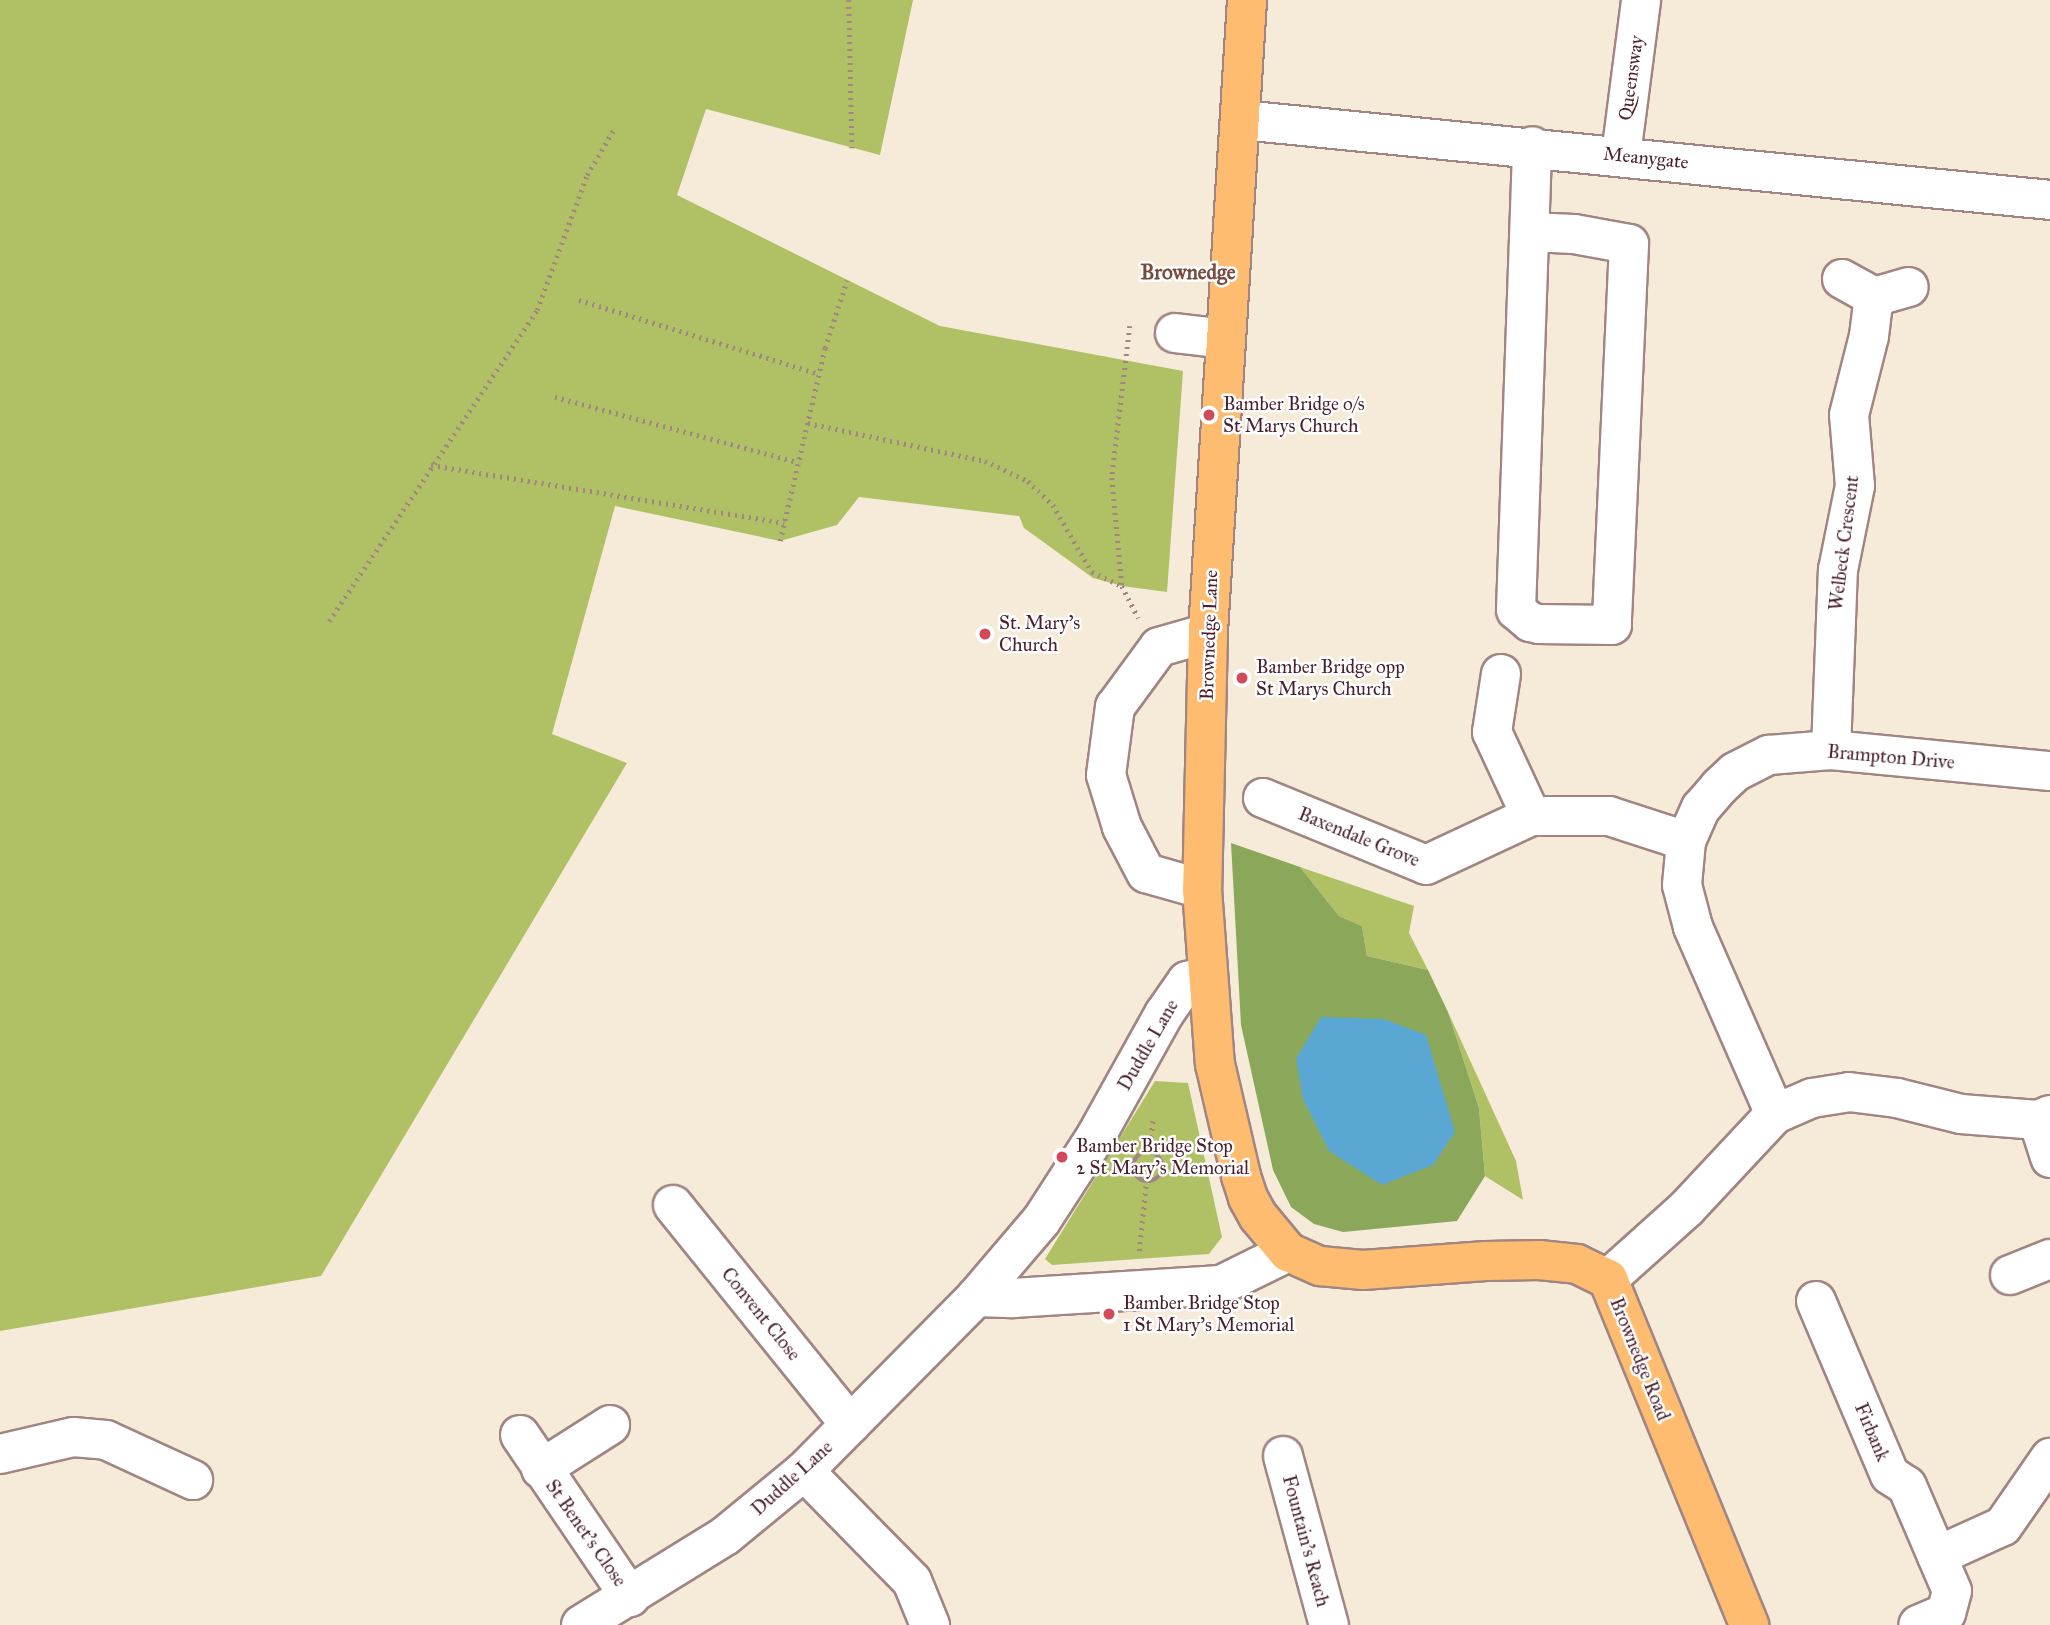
<!DOCTYPE html>
<html>
<head>
<meta charset="utf-8">
<style>
  body { margin:0 }
  #map { position:relative; width:2050px; height:1625px; overflow:hidden; background:#f6ebd8; font-family:"IM FELL Great Primer",serif }
  div>[style] { position:absolute }
  .green>* { inset:0; background:#afc164 }
  .forest>* { inset:0; background:#8ba75a }
  .water>* { inset:0; background:#5ba7d4 }
  .path>* { height:4.5px; margin-top:-2.25px; transform-origin:0; background:repeating-linear-gradient(90deg,#a08582 0 2px,transparent 0 7px) }
  .path>.ring { margin:-2.25px; padding:0; box-sizing:content-box; background:none; border:4.5px solid #a08582; border-radius:50% }
  .roads { filter:drop-shadow(2px 0 #a08582) drop-shadow(-2px 0 #a08582) drop-shadow(0 2px #a08582) drop-shadow(0 -2px #a08582) }
  .minor>* { height:38px; margin:-19px; padding:0 19px; transform-origin:19px; border-radius:19px; background:#fff }
  .major>* { height:38px; margin:-19px; padding:0 19px; transform-origin:19px; border-radius:19px; background:#fdbc70 }
  .dots>* { width:19px; height:19px; translate:-50% -50%; box-sizing:border-box; border:4px solid #fff; border-radius:50% }
  span { translate:-50% -50%; white-space:nowrap; text-align:center; line-height:1.15; -webkit-text-stroke:5px #fff; paint-order:stroke }
  .street-label { font-size:19px; color:#4a1f2b }
  .poi-label { font-size:19px; color:#4a1f2b }
  .left { translate:0 -50%; text-align:left }
  .neighbourhood-label { font-size:21px; color:#774c3f; font-weight:700 }
</style>
</head>
<body>
<div id="map">
  <div class="green">
    <div style="clip-path:polygon(0 0,913px 0,880px 155px,706px 109px,677px 195px,940px 326px,1183px 371px,1167px 592px,1122px 586px,1093px 578px,1024px 528px,1019px 516px,859px 497px,837px 525px,780px 541px,615px 506px,552px 734px,627px 763px,321px 1276px,0 1331px)"></div>
    <div style="clip-path:polygon(1300px 867px,1414px 906px,1409px 933px,1428px 970px,1367px 956px,1362px 926px,1339px 916px)"></div>
    <div style="clip-path:polygon(1448px 1012px,1516px 1161px,1523px 1200px,1485px 1176px,1479px 1108px)"></div>
    <div style="clip-path:polygon(1155px 1081px,1188px 1083px,1222px 1237px,1209px 1254px,1052px 1265px,1045px 1259px)"></div>
  </div>
  <div class="forest">
    <div style="clip-path:polygon(1231px 843px,1300px 867px,1339px 916px,1362px 926px,1367px 956px,1428px 970px,1448px 1012px,1479px 1108px,1485px 1176px,1457px 1221px,1343px 1232px,1314px 1224px,1291px 1207px,1273px 1170px,1241px 1025px)"></div>
  </div>
  <div class="water">
    <div style="clip-path:polygon(1321px 1017px,1384px 1019px,1426px 1035px,1455px 1132px,1433px 1165px,1382px 1185px,1329px 1151px,1303px 1099px,1296px 1059px)"></div>
  </div>
  <div class="path">
    <div style="left:849px;top:0;width:148px;rotate:88.8deg"></div>
    <div style="left:579px;top:300px;width:251px;rotate:17.1deg"></div>
    <div style="left:1130px;top:326px;width:153px;rotate:96.8deg"></div>
    <div style="left:1112px;top:478px;width:108px;rotate:84.7deg"></div>
    <div style="left:1122px;top:586px;width:36px;rotate:63deg"></div>
    <div style="left:555px;top:397px;width:252px;rotate:15deg"></div>
    <div style="left:808px;top:423px;width:181px;rotate:12.1deg"></div>
    <div style="left:985px;top:461px;width:47px;rotate:24.9deg"></div>
    <div style="left:1028px;top:481px;width:35px;rotate:44deg"></div>
    <div style="left:1053px;top:505px;width:78px;rotate:59.8deg"></div>
    <div style="left:1092px;top:572px;width:33px;rotate:25deg"></div>
    <div style="left:431px;top:465px;width:358px;rotate:9.3deg"></div>
    <div style="left:780px;top:541px;width:198px;rotate:-76.9deg"></div>
    <div style="left:825px;top:348px;width:71px;rotate:-72.1deg"></div>
    <div style="left:329px;top:621px;width:374px;rotate:-56.2deg"></div>
    <div style="left:537px;top:310px;width:144px;rotate:-69.7deg"></div>
    <div style="left:587px;top:175px;width:53px;rotate:-59.6deg"></div>
    <div style="left:1149px;top:1151px;width:34px;rotate:-83deg"></div>
    <div class="ring" style="left:1133px;top:1152px;width:25.5px;height:25.5px"></div>
    <div style="left:1165px;top:1169px;width:37px;rotate:6deg"></div>
    <div style="left:1139px;top:1251px;width:68px;rotate:-84.1deg"></div>
  </div>
  <div class="roads">
    <div class="minor">
      <div style="left:1242px;top:120px;width:812px;rotate:5.65deg"></div>
      <div style="left:1621px;top:155px;width:156px;rotate:-82.6deg"></div>
      <div style="left:1530px;top:232px;width:44px;rotate:2.6deg"></div>
      <div style="left:1574px;top:234px;width:56px;rotate:10.3deg"></div>
      <div style="left:1629px;top:244px;width:381px;rotate:92.6deg"></div>
      <div style="left:1612px;top:625px;width:73px;rotate:-179.2deg"></div>
      <div style="left:1539px;top:624px;width:9px;rotate:-167deg"></div>
      <div style="left:1530px;top:622px;width:18px;rotate:-139deg"></div>
      <div style="left:1516px;top:610px;width:464px;rotate:-88deg"></div>
      <div style="left:1842px;top:279px;width:37px;rotate:29deg"></div>
      <div style="left:1874px;top:297px;width:36px;rotate:-16deg"></div>
      <div style="left:1175px;top:333px;width:51px;rotate:6.7deg"></div>
      <div style="left:1501px;top:674px;width:59px;rotate:98.8deg"></div>
      <div style="left:1492px;top:732px;width:93px;rotate:65.1deg"></div>
      <div style="left:1831px;top:750px;width:180px;rotate:-87.8deg"></div>
      <div style="left:1838px;top:570px;width:86px;rotate:-78.6deg"></div>
      <div style="left:1855px;top:486px;width:71px;rotate:-94.8deg"></div>
      <div style="left:1849px;top:415px;width:81px;rotate:-75.8deg"></div>
      <div style="left:1869px;top:336px;width:39px;rotate:-83deg"></div>
      <div style="left:1263px;top:798px;width:176px;rotate:22.3deg"></div>
      <div style="left:1426px;top:865px;width:116px;rotate:-25deg"></div>
      <div style="left:1531px;top:816px;width:78px"></div>
      <div style="left:1609px;top:816px;width:81px;rotate:18deg"></div>
      <div style="left:1202px;top:889px;width:58px;rotate:-164.1deg"></div>
      <div style="left:1146px;top:873px;width:52px;rotate:-117.6deg"></div>
      <div style="left:1122px;top:827px;width:54px;rotate:-107.1deg"></div>
      <div style="left:1106px;top:775px;width:69px;rotate:-82.5deg"></div>
      <div style="left:1115px;top:707px;width:74px;rotate:-53.7deg"></div>
      <div style="left:1159px;top:647px;width:51px;rotate:-15.9deg"></div>
      <div style="left:1775px;top:1114px;width:40px;rotate:-23.4deg"></div>
      <div style="left:1812px;top:1098px;width:37px;rotate:-9deg"></div>
      <div style="left:1849px;top:1092px;width:48px;rotate:7.1deg"></div>
      <div style="left:1897px;top:1098px;width:66px;rotate:14deg"></div>
      <div style="left:1961px;top:1114px;width:77px;rotate:4.5deg"></div>
      <div style="left:2038px;top:1120px;width:13px;rotate:-23deg"></div>
      <div style="left:2038px;top:1120px;width:40px;rotate:72deg"></div>
      <div style="left:673px;top:1205px;width:282px;rotate:51.1deg"></div>
      <div style="left:2010px;top:1275px;width:43px;rotate:-21.8deg"></div>
      <div style="left:1608px;top:1279px;width:105px;rotate:-41.9deg"></div>
      <div style="left:1686px;top:1209px;width:130px;rotate:-46.9deg"></div>
      <div style="left:1775px;top:1114px;width:204px;rotate:-113.7deg"></div>
      <div style="left:1693px;top:927px;width:43px;rotate:-104.7deg"></div>
      <div style="left:1682px;top:885px;width:44px;rotate:-84.8deg"></div>
      <div style="left:1686px;top:841px;width:36px;rotate:-66deg"></div>
      <div style="left:1701px;top:808px;width:28px;rotate:-49deg"></div>
      <div style="left:1719px;top:787px;width:22px;rotate:-43deg"></div>
      <div style="left:1735px;top:772px;width:38px;rotate:-27deg"></div>
      <div style="left:1769px;top:755px;width:62px;rotate:-4.6deg"></div>
      <div style="left:1831px;top:750px;width:220px;rotate:5.5deg"></div>
      <div style="left:976px;top:1297px;width:37px;rotate:2deg"></div>
      <div style="left:1013px;top:1298px;width:208px;rotate:-3.6deg"></div>
      <div style="left:1221px;top:1285px;width:75px;rotate:-26.2deg"></div>
      <div style="left:1816px;top:1301px;width:189px;rotate:67deg"></div>
      <div style="left:1890px;top:1475px;width:20px;rotate:33deg"></div>
      <div style="left:1907px;top:1486px;width:114px;rotate:66.8deg"></div>
      <div style="left:1952px;top:1591px;width:23px;rotate:105deg"></div>
      <div style="left:1946px;top:1613px;width:30px;rotate:157deg"></div>
      <div style="left:520px;top:1435px;width:196px;rotate:55.8deg"></div>
      <div style="left:0;top:1454px;width:75px;rotate:-13.1deg"></div>
      <div style="left:73px;top:1437px;width:33px;rotate:5deg"></div>
      <div style="left:106px;top:1440px;width:96px;rotate:24.7deg"></div>
      <div style="left:1283px;top:1456px;width:175px;rotate:74.8deg"></div>
      <div style="left:541px;top:1469px;width:82px;rotate:-32.5deg"></div>
      <div style="left:804px;top:1471px;width:154px;rotate:45.5deg"></div>
      <div style="left:912px;top:1581px;width:48px;rotate:67.8deg"></div>
      <div style="left:1937px;top:1556px;width:72px;rotate:-24.4deg"></div>
      <div style="left:2003px;top:1526px;width:83px;rotate:-55.3deg"></div>
      <div style="left:581px;top:1625px;width:169px;rotate:-31.7deg"></div>
      <div style="left:725px;top:1536px;width:102px;rotate:-39.4deg"></div>
      <div style="left:804px;top:1471px;width:245px;rotate:-45.3deg"></div>
      <div style="left:976px;top:1297px;width:100px;rotate:-49.5deg"></div>
      <div style="left:1041px;top:1221px;width:101px;rotate:-57.1deg"></div>
      <div style="left:1096px;top:1136px;width:140px;rotate:-60.9deg"></div>
      <div style="left:1164px;top:1014px;width:40px;rotate:-55.1deg"></div>
      <div style="left:1187px;top:981px;width:21px;rotate:-14deg"></div>
    </div>
    <div class="major">
      <div style="left:1247px;top:0;width:634px;rotate:93.53deg"></div>
      <div style="left:1208px;top:633px;width:256px;rotate:91.3deg"></div>
      <div style="left:1202px;top:889px;width:175px;rotate:85.8deg"></div>
      <div style="left:1215px;top:1064px;width:115px;rotate:76.9deg"></div>
      <div style="left:1241px;top:1176px;width:23px;rotate:72deg"></div>
      <div style="left:1248px;top:1198px;width:21px;rotate:61deg"></div>
      <div style="left:1258px;top:1216px;width:47px;rotate:50.2deg"></div>
      <div style="left:1288px;top:1252px;width:35px;rotate:24deg"></div>
      <div style="left:1320px;top:1266px;width:43px;rotate:5.3deg"></div>
      <div style="left:1363px;top:1270px;width:123px;rotate:-4.2deg"></div>
      <div style="left:1486px;top:1261px;width:53px;rotate:-1.1deg"></div>
      <div style="left:1539px;top:1260px;width:38px;rotate:6deg"></div>
      <div style="left:1577px;top:1264px;width:34px;rotate:26deg"></div>
      <div style="left:1608px;top:1279px;width:374px;rotate:67.8deg"></div>
    </div>
  </div>
  <div class="dots">
    <div style="left:1209px;top:415px;background:#d1495b"></div>
    <div style="left:985px;top:634px;background:#d1495b"></div>
    <div style="left:1242px;top:678px;background:#d1495b"></div>
    <div style="left:1062px;top:1157px;background:#d1495b"></div>
    <div style="left:1109px;top:1314px;background:#d1495b"></div>
  </div>
  <div class="street-label">
    <span style="left:1631px;top:78px;rotate:-82deg">Queensway</span>
    <span style="left:1646px;top:158px;rotate:6deg">Meanygate</span>
    <span style="left:1844px;top:543px;rotate:-83deg">Welbeck Crescent</span>
    <span style="left:1209px;top:635px;rotate:-88deg">Brownedge Lane</span>
    <span style="left:1891px;top:757px;rotate:5deg">Brampton Drive</span>
    <span style="left:1359px;top:837px;rotate:22deg">Baxendale Grove</span>
    <span style="left:1148px;top:1045px;rotate:-60deg">Duddle Lane</span>
    <span style="left:761px;top:1314px;rotate:51deg">Convent Close</span>
    <span style="left:1640px;top:1359px;rotate:68deg">Brownedge Road</span>
    <span style="left:1872px;top:1432px;rotate:67deg">Firbank</span>
    <span style="left:792px;top:1478px;rotate:-42deg">Duddle Lane</span>
    <span style="left:586px;top:1533px;rotate:55deg">St Benet's Close</span>
    <span style="left:1306px;top:1541px;rotate:75deg">Fountain's Reach</span>
  </div>
  <div class="poi-label">
    <span class="left" style="left:1223px;top:415px">Bamber Bridge o/s<br>St Marys Church</span>
    <span class="left" style="left:999px;top:634px">St. Mary's<br>Church</span>
    <span class="left" style="left:1256px;top:678px">Bamber Bridge opp<br>St Marys Church</span>
    <span class="left" style="left:1076px;top:1157px">Bamber Bridge Stop<br>2 St Mary's Memorial</span>
    <span class="left" style="left:1123px;top:1314px">Bamber Bridge Stop<br>1 St Mary's Memorial</span>
  </div>
  <div class="neighbourhood-label">
    <span style="left:1188px;top:272px">Brownedge</span>
  </div>
</div>
</body>
</html>
